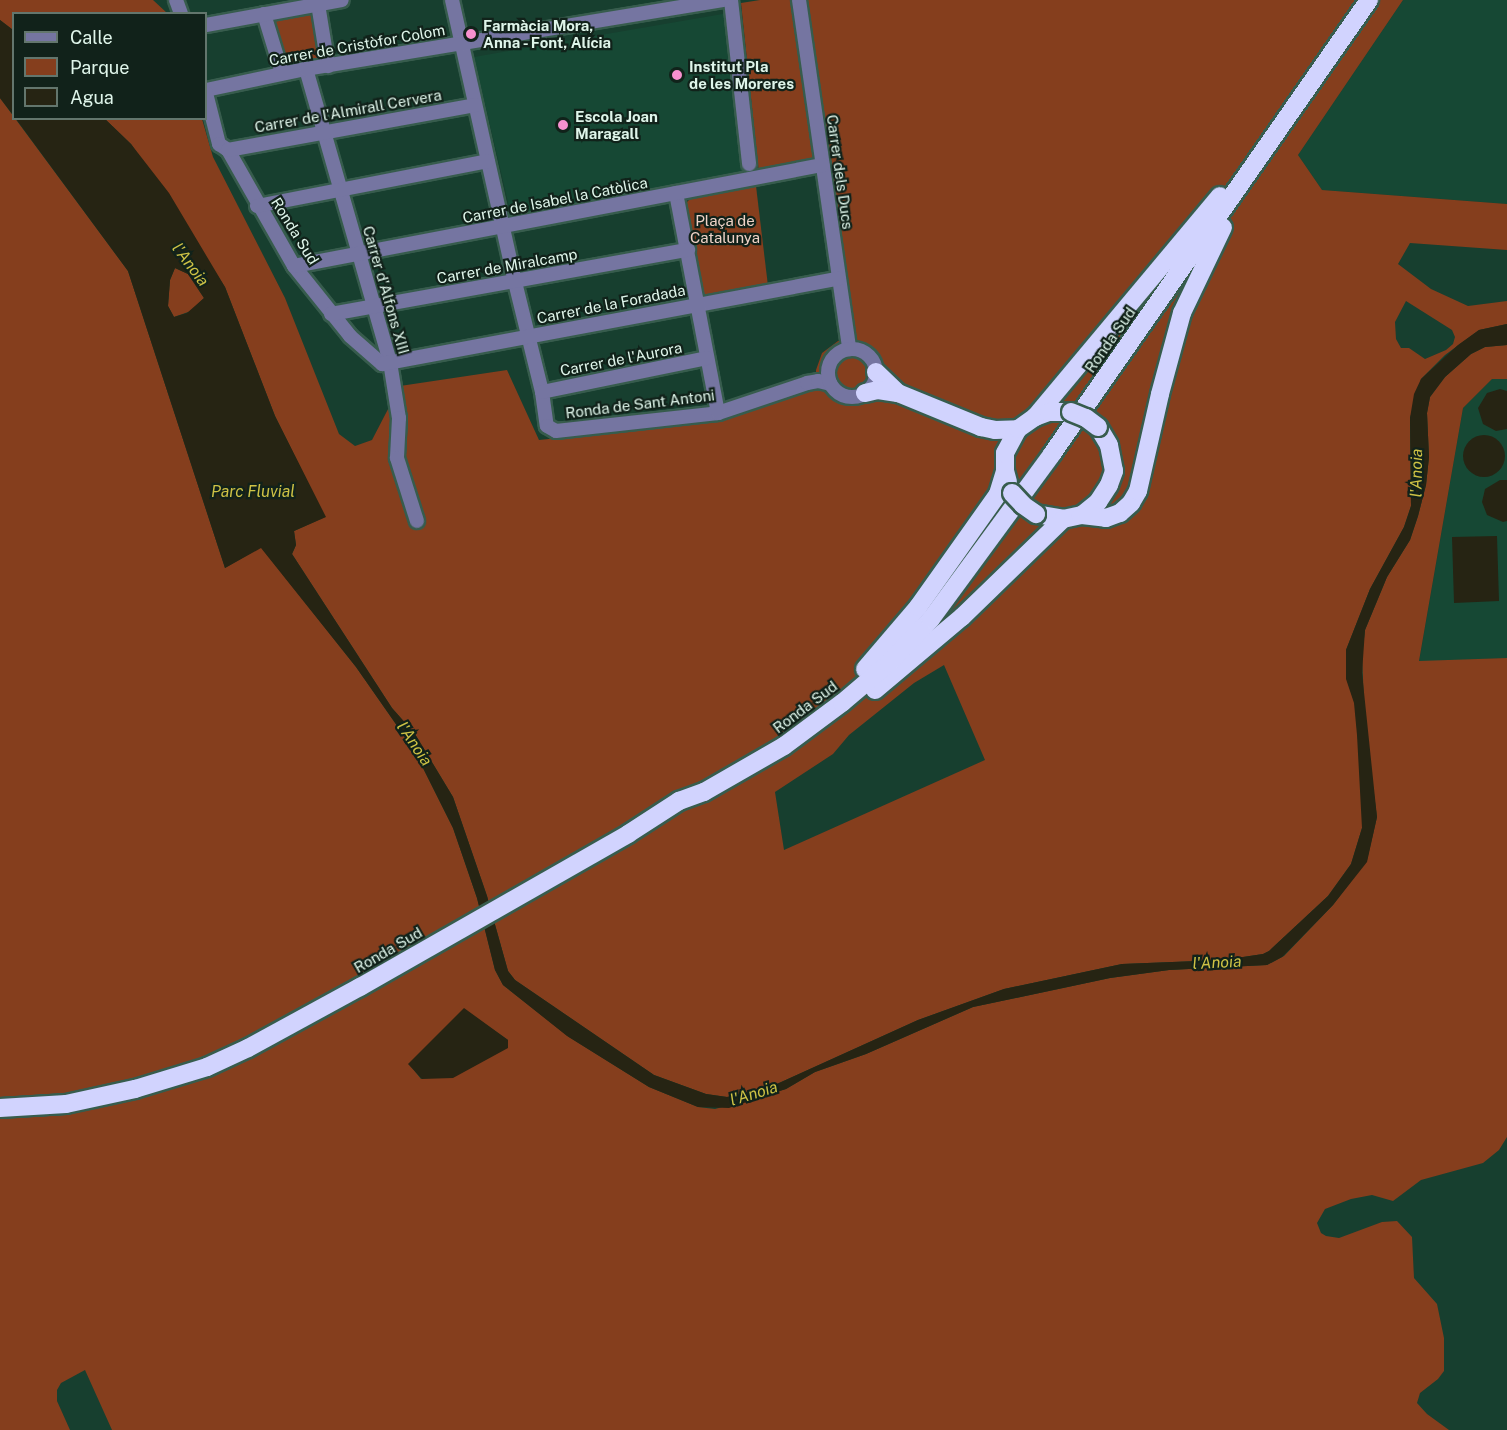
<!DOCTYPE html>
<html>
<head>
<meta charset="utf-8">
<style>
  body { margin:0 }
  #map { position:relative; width:1507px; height:1430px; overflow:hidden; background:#173f2f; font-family:"Public Sans",sans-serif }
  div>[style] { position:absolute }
  .built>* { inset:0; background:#164834 }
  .green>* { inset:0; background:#853e1d }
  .water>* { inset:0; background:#262413 }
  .round { border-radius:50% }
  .roads { filter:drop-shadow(2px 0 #375c4d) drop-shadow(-2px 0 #375c4d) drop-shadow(0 2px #375c4d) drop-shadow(0 -2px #375c4d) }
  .minor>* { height:14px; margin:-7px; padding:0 7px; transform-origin:7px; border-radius:7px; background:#7575a1 }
  .minor>.ring { margin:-7px; padding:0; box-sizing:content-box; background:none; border:14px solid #7575a1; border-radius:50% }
  .highway>* { height:18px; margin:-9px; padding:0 9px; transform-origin:9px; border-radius:9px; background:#d1d3fe }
  .bridges { filter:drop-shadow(2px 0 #375c4d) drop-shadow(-2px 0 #375c4d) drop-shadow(0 2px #375c4d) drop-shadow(0 -2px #375c4d) }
  .highway-bridge>* { height:18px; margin:-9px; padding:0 9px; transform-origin:9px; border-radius:9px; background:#d1d3fe }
  .dots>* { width:16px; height:16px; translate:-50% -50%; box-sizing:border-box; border:3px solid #11221a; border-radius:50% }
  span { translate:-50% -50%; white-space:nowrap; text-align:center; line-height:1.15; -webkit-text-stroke:4.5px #11221a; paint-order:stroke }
  .poi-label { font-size:15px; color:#dff5ea; font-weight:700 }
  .left { translate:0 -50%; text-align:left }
  .street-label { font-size:15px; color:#dff5ea }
  .park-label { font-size:15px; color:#efd3c7 }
  .water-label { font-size:16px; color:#cec245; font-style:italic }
  .legend { position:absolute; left:12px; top:12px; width:195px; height:108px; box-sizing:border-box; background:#11221a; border:2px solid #63766d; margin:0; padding:8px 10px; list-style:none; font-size:18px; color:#dff5ea }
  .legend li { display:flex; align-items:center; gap:12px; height:30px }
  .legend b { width:30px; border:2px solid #63766d }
</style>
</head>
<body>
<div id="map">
  <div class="built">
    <div style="clip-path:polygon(1403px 0,1507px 0,1507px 204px,1322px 190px,1298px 155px)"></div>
    <div style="clip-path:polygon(740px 11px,756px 163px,744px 166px,745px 176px,647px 191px,512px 219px,474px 57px)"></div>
    <div style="clip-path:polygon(1492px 379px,1507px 379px,1507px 658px,1419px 662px,1463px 408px)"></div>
  </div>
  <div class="green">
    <div style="clip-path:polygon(0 0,153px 0,167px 13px,14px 14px,13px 30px,0 20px)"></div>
    <div style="clip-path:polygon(760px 0,795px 0,817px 159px,810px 164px,759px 174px,741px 3px)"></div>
    <div style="clip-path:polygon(evenodd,807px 0,1403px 0,1298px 155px,1322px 190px,1507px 204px,1507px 250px,1410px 243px,1398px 264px,1431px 289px,1468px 306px,1507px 301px,1507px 324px,1479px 330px,1445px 355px,1421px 379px,1410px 418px,1411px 506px,1404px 527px,1370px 589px,1346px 650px,1355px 705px,1362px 786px,1362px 828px,1351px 864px,1328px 896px,1269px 951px,1263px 954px,1223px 960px,1122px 964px,1004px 989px,918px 1020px,768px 1088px,727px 1097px,706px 1094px,654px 1075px,515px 980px,508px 971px,487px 896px,453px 797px,415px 734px,392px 708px,292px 554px,296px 545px,294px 531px,325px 517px,275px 416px,225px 287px,131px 144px,105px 119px,202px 119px,213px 157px,285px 298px,339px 434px,355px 446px,372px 440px,400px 386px,507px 370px,539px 440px,714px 422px,816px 388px,816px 370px,822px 353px,838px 341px,856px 336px,807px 0,1406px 301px,1452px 330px,1455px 337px,1453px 344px,1446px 350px,1425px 359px,1409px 348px,1401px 348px,1396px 339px,1395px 322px,1406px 301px,807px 0,944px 665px,985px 760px,784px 850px,775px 792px,833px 754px,849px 735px,914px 683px,944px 665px)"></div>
    <div style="clip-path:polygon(311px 14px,315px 18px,322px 56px,319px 60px,288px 66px,284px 64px,272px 23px,279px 17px)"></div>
    <div style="clip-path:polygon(evenodd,0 98px,128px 271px,225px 568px,261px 547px,356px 667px,414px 750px,453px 828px,477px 898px,495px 970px,503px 985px,569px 1037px,649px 1087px,698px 1107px,715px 1109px,786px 1089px,815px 1072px,866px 1054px,973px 1007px,1110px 978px,1169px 970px,1267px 965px,1284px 956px,1333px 905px,1367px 860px,1377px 817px,1365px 724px,1362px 656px,1365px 630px,1387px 577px,1410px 540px,1418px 516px,1426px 485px,1429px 457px,1427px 413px,1430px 397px,1445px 377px,1471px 354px,1485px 347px,1507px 345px,1507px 379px,1492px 379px,1463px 408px,1419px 661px,1507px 658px,1507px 1137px,1499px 1150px,1483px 1163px,1421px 1180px,1393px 1201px,1372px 1195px,1351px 1199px,1325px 1209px,1317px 1223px,1321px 1233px,1326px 1236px,1339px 1238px,1382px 1222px,1397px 1221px,1412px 1237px,1414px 1278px,1437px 1304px,1444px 1338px,1444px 1371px,1438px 1379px,1420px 1393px,1417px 1403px,1427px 1414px,1449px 1430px,112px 1430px,85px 1370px,61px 1383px,57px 1390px,57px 1401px,70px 1430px,0 1430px,0 98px,464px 1009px,508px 1040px,421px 1079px,409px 1064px,464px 1009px)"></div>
    <div style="clip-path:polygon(756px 186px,768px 286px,702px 298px,684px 205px,691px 198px)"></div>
    <div style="clip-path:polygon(175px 268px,188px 274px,204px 298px,191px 311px,174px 317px,168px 306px,170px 280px)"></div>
  </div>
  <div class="water">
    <div style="clip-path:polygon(0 20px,13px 30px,13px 115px,0 98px)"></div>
    <div style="clip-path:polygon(evenodd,16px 119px,105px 119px,131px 144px,169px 193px,225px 287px,275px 416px,326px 517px,294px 531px,296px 545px,292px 554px,392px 708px,415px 734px,453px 797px,487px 896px,508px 971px,515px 980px,654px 1075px,706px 1094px,727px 1097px,768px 1088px,918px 1020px,1004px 989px,1122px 964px,1223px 960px,1263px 954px,1269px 951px,1328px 896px,1351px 864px,1362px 828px,1357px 735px,1354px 703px,1346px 679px,1346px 650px,1370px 589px,1404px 527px,1411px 506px,1410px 418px,1414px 394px,1421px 379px,1458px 345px,1479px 330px,1507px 324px,1507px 345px,1485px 347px,1471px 354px,1445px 377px,1430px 397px,1427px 413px,1429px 457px,1426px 485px,1418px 516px,1410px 540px,1387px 577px,1365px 630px,1362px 673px,1377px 817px,1367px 862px,1333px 905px,1295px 944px,1282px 957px,1267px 965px,1169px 970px,1110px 978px,973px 1007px,866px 1054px,815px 1072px,786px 1089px,729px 1108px,698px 1107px,649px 1087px,567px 1036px,503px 985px,495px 970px,477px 898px,453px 828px,414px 750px,356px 667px,261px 548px,225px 568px,128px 271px,16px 119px,175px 268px,188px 274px,204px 298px,187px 313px,174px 317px,168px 306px,170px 280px,175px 268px)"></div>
    <div style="clip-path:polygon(1500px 389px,1507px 391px,1507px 429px,1496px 431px,1483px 424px,1478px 408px,1487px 393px)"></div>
    <div class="round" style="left:1463px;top:435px;width:42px;height:42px"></div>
    <div style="clip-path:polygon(1500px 480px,1507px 480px,1507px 521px,1503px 522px,1487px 515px,1482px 502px,1485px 489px)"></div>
    <div style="clip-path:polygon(1497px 536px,1499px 601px,1454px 603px,1452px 537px)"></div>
    <div style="clip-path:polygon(464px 1008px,508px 1040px,508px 1048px,453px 1078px,422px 1079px,408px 1064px)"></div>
  </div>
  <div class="roads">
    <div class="minor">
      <div style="left:176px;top:0;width:15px;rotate:70deg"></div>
      <div style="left:452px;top:0;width:289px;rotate:77.4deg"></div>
      <div style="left:515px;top:282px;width:113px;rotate:76.2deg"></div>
      <div style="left:542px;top:392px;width:34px;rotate:82deg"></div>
      <div style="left:547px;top:426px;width:10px;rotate:29deg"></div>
      <div style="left:556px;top:431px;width:163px;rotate:-6.3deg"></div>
      <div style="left:718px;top:413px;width:94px;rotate:-18.6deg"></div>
      <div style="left:807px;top:383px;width:11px;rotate:-10deg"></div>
      <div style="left:818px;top:381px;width:13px;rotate:13deg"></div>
      <div style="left:731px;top:0;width:165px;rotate:83.7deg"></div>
      <div style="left:799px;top:0;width:353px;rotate:81.8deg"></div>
      <div style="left:318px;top:4px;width:63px;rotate:80.8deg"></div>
      <div style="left:264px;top:14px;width:62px;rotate:73deg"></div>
      <div style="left:206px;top:25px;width:138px;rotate:-10.4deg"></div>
      <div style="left:306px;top:69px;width:305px;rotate:74deg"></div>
      <div style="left:390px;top:362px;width:57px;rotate:80.9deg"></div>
      <div style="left:399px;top:418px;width:40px;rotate:92.9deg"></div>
      <div style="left:397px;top:458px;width:66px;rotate:72.4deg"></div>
      <div style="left:206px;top:90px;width:102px;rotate:-11.9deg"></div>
      <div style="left:306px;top:69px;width:423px;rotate:-9.4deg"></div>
      <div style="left:206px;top:93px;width:53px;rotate:75.7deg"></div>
      <div style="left:219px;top:144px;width:11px;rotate:34deg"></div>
      <div style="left:228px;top:150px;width:133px;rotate:60.4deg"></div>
      <div style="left:294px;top:266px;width:90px;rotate:51.3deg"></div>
      <div style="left:350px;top:336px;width:43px;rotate:41.2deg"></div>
      <div style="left:382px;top:364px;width:464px;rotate:-10.6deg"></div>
      <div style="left:228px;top:150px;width:251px;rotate:-10.3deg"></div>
      <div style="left:676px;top:193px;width:224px;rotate:79.2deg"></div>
      <div style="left:257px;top:206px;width:235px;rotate:-11deg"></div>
      <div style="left:294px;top:266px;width:538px;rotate:-10.83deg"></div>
      <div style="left:331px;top:314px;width:363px;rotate:-10.2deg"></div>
      <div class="ring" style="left:828px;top:349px;width:34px;height:34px"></div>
      <div style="left:542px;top:392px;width:168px;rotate:-11.6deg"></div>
    </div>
    <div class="highway">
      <div style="left:876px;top:372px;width:30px;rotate:44deg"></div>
      <div style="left:865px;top:393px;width:13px;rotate:-13deg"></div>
      <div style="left:878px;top:390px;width:20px;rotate:9deg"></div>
      <div style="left:898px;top:393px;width:90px;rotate:22.3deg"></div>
      <div style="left:981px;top:427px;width:14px;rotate:12deg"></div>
      <div style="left:995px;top:430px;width:23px;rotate:-2deg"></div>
      <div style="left:1035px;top:417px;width:288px;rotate:-50.1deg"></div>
      <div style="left:1008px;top:482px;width:11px;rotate:-105deg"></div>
      <div style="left:1005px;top:471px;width:18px;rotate:-90deg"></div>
      <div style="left:1005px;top:453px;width:27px;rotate:-62deg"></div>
      <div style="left:1018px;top:429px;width:21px;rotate:-35deg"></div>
      <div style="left:1035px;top:417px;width:15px;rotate:-20deg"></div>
      <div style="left:1049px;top:412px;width:22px"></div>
      <div style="left:1036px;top:514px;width:27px;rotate:10deg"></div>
      <div style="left:1063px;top:519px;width:19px;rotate:-12deg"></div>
      <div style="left:1082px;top:515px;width:21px;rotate:-39deg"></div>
      <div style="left:1098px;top:502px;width:20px;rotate:-57deg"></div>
      <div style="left:1109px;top:485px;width:15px;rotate:-70deg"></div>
      <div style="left:1114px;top:471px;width:26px;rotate:-101deg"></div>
      <div style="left:1109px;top:445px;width:21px;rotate:-121deg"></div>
      <div style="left:1082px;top:515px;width:24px;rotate:7deg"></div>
      <div style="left:1106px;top:518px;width:15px;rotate:-20deg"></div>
      <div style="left:1120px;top:513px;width:15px;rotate:-42deg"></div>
      <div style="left:1131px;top:503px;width:14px;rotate:-60deg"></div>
      <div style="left:1138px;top:491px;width:99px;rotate:-77.2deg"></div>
      <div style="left:1160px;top:394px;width:84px;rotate:-74.8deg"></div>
      <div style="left:1182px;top:313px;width:95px;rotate:-64.5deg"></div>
      <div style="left:865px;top:669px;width:82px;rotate:-49.5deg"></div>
      <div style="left:918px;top:607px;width:138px;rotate:-54.7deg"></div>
      <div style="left:998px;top:494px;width:24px;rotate:-73deg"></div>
      <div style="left:875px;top:690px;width:114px;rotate:-40deg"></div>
      <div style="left:962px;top:617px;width:141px;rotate:-44.1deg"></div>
      <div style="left:0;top:1108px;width:66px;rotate:-3.5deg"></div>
      <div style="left:66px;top:1104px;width:71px;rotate:-12.3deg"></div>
      <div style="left:135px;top:1089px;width:75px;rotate:-17deg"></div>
      <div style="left:207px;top:1067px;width:45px;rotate:-24.9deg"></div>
      <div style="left:248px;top:1048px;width:128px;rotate:-28.6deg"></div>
      <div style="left:360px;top:987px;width:309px;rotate:-29.7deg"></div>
      <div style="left:628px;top:834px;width:61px;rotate:-32.9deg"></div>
      <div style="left:679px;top:801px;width:27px;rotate:-20deg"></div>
      <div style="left:704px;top:792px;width:92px;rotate:-29.9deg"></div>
      <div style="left:784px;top:746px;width:72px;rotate:-36.6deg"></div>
      <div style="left:842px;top:703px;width:62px;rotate:-40.4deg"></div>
      <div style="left:889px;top:663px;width:61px;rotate:-46.3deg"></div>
      <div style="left:931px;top:619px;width:205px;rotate:-53.7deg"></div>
      <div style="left:1052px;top:454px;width:554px;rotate:-55.08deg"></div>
    </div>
  </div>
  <div class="bridges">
    <div class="highway-bridge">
      <div style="left:1071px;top:412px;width:16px;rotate:22deg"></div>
      <div style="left:1086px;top:418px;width:15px;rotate:37deg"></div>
      <div style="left:1012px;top:493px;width:16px;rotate:47deg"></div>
      <div style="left:1023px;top:505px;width:16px;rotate:35deg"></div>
    </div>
  </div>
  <div class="dots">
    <div style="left:471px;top:34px;background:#f790cf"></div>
    <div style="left:677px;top:75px;background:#f790cf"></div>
    <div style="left:563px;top:125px;background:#f790cf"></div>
  </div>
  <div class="poi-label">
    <span class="left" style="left:483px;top:34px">Farmàcia Mora,<br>Anna - Font, Alícia</span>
    <span class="left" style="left:689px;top:75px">Institut Pla<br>de les Moreres</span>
    <span class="left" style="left:575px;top:125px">Escola Joan<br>Maragall</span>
  </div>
  <div class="street-label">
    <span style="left:357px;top:45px;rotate:-10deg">Carrer de Cristòfor Colom</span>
    <span style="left:348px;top:111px;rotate:-10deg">Carrer de l'Almirall Cervera</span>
    <span style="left:840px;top:172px;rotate:82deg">Carrer dels Ducs</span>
    <span style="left:555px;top:200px;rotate:-11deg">Carrer de Isabel la Catòlica</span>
    <span style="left:295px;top:231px;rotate:58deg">Ronda Sud</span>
    <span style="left:507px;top:266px;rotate:-10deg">Carrer de Miralcamp</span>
    <span style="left:386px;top:290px;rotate:74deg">Carrer d'Alfons XIII</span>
    <span style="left:611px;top:304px;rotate:-11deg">Carrer de la Foradada</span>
    <span style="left:1110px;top:340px;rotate:-55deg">Ronda Sud</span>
    <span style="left:621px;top:359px;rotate:-11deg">Carrer de l'Aurora</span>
    <span style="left:640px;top:404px;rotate:-7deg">Ronda de Sant Antoni</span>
    <span style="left:805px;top:707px;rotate:-37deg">Ronda Sud</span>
    <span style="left:388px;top:950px;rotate:-30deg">Ronda Sud</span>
  </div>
  <div class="park-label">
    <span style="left:725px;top:229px">Plaça de<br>Catalunya</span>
  </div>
  <div class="water-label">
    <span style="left:190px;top:265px;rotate:53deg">l'Anoia</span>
    <span style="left:1417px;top:473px;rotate:-89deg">l'Anoia</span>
    <span style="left:253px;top:492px">Parc Fluvial</span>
    <span style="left:414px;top:744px;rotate:56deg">l'Anoia</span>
    <span style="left:1217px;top:963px;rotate:-3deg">l'Anoia</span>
    <span style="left:754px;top:1094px;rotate:-17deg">l'Anoia</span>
  </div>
  <ul class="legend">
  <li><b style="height:8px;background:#7575a1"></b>Calle</li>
  <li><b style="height:16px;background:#853e1d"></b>Parque</li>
  <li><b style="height:16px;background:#262413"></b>Agua</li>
  </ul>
</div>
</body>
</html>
